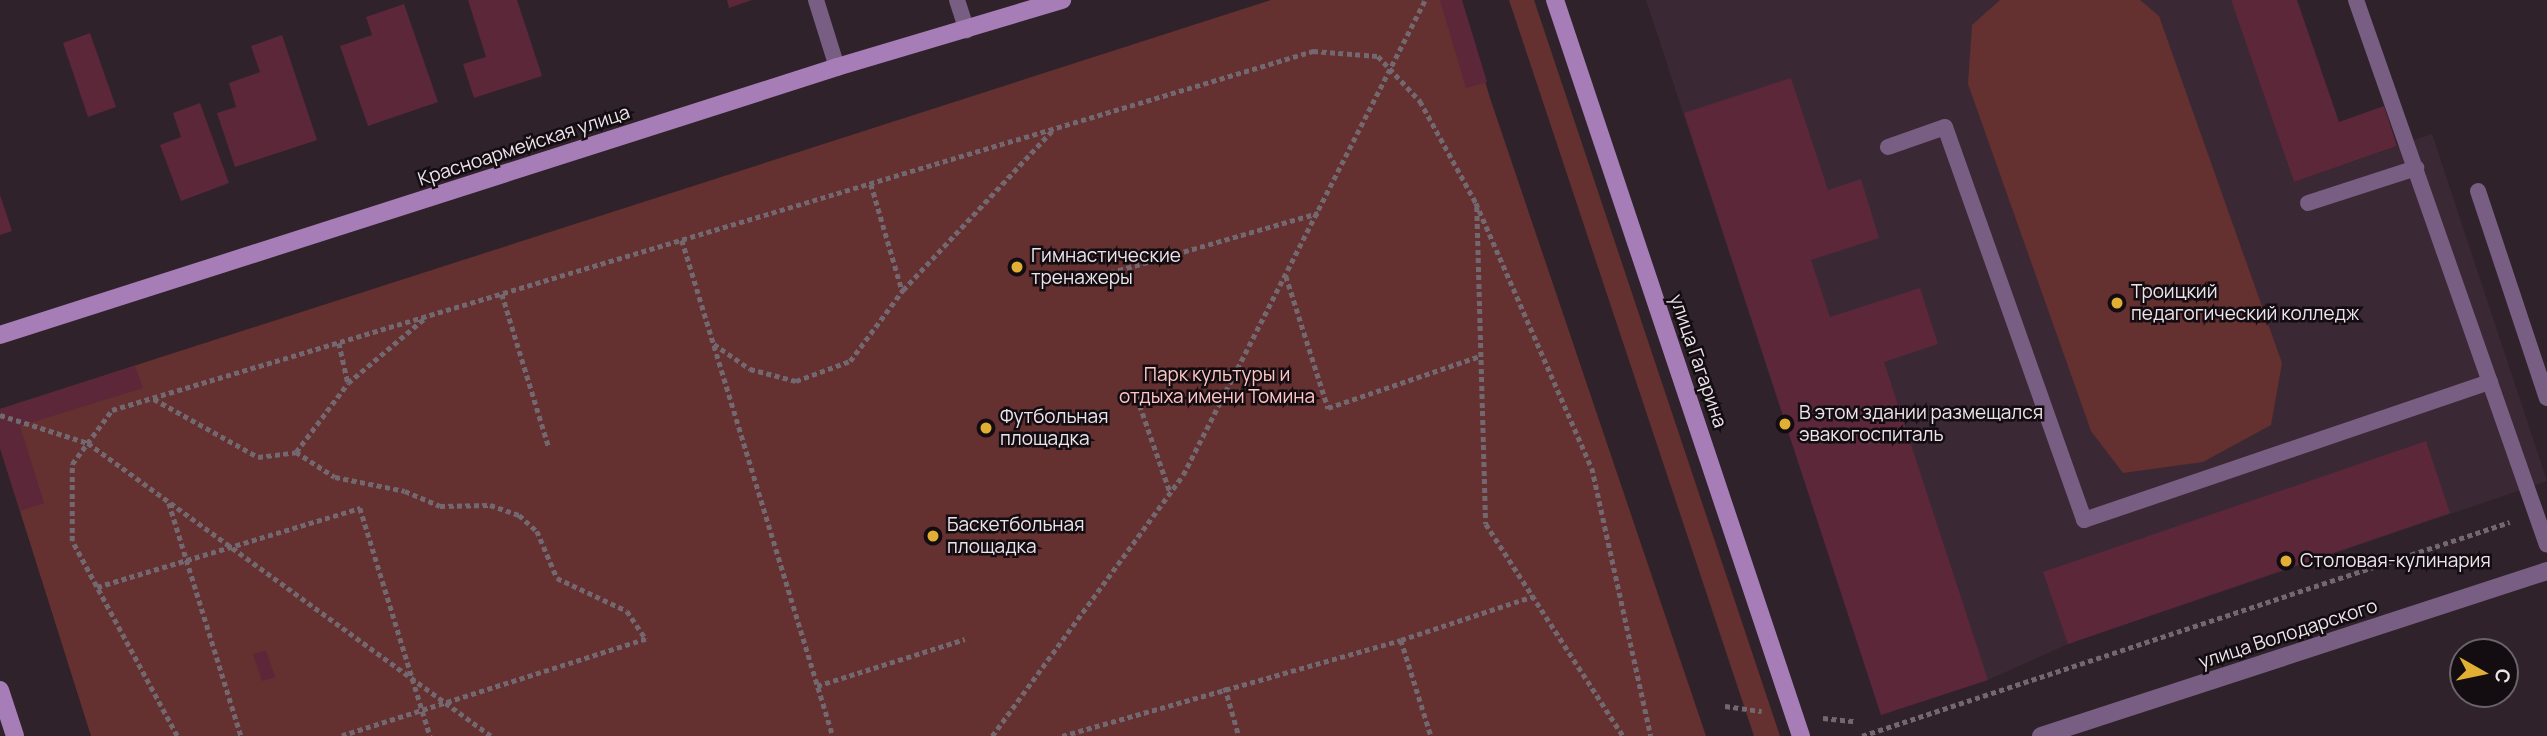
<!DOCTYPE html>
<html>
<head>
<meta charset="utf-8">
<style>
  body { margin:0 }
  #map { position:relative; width:2547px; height:736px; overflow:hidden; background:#2f222b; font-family:Manrope,sans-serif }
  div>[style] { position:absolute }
  .built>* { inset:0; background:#3b2835 }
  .green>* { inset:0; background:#643030 }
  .building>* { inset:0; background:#5b2739 }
  .path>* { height:4.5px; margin-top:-2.25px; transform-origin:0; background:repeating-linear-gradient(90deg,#746870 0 5px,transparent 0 8.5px) }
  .lane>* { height:16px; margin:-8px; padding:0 8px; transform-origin:8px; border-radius:8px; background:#785e82 }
  .street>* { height:18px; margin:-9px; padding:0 9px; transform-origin:9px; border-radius:9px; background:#785e82 }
  .secondary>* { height:18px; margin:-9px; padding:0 9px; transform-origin:9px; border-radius:9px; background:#a67db6 }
  .dots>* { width:19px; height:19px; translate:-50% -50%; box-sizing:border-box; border:4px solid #130d12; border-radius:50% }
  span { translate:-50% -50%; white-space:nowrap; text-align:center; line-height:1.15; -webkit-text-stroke:5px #130d12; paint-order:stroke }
  .street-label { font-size:19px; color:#ede4ea }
  .poi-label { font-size:19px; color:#ede4ea }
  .left { translate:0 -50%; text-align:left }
  .park-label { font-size:19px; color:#ffc6c4 }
  .north { position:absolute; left:2449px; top:638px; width:70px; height:70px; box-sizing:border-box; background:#130d12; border:2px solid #6a6368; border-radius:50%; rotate:99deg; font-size:19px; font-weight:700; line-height:28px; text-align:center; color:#ede4ea }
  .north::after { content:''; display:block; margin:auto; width:24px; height:32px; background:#e1af34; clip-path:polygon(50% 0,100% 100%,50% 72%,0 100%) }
</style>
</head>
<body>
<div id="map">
  <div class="built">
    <div style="clip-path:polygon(1646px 0,2231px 0,2294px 182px,2432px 134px,2547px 481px,2068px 644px,1988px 680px,1881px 715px)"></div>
  </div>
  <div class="green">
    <div style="clip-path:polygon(1271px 0,1461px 0,1490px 98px,1706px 736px,91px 736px,0 448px,0 409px)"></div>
    <div style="clip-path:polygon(1509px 0,1534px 0,1780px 736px,1754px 736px)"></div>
    <div style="clip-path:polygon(2000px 0,2140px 0,2159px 16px,2282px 363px,2271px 425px,2203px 462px,2123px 473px,2091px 431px,1968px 84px,1972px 25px)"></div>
  </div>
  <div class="building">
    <div style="clip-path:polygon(468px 0,517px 0,542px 76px,474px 98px,463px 64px,486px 57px)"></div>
    <div style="clip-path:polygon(727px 0,752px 0,729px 8px)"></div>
    <div style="clip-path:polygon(1440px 0,1462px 0,1487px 82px,1466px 88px)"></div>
    <div style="clip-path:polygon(2231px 0,2297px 0,2339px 122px,2384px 106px,2397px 146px,2294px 182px)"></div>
    <div style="clip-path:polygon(404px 4px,438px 102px,368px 126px,340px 46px,372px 35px,366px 17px)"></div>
    <div style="clip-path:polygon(90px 33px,116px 107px,88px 117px,63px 43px)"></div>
    <div style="clip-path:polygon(282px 35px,317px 140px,235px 167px,217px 113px,236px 107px,229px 83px,260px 72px,251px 46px)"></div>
    <div style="clip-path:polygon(1791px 78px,1828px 190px,1861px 179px,1879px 238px,1811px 260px,1830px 317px,1920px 288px,1938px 344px,1884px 362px,1988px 680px,1881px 715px,1684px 113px)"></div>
    <div style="clip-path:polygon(200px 103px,229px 183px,181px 201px,160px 145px,181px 137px,173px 113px)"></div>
    <div style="clip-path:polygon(0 195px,12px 231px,0 235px)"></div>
    <div style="clip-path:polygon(135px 366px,143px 388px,20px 426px,44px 503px,20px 511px,0 448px,0 409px)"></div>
    <div style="clip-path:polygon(2426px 441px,2450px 513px,2068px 644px,2043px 572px)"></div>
    <div style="clip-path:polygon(266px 651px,275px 677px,262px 681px,253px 654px)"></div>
  </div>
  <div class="path">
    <div style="left:871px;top:184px;width:110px;rotate:73.7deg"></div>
    <div style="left:1477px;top:207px;width:317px;rotate:88.4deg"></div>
    <div style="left:1486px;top:524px;width:252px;rotate:57.1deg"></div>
    <div style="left:682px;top:240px;width:518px;rotate:73.07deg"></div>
    <div style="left:1102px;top:275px;width:225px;rotate:-16deg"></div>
    <div style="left:1286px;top:276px;width:139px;rotate:72.3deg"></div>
    <div style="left:1328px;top:408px;width:161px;rotate:-18.9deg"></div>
    <div style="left:502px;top:294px;width:161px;rotate:73deg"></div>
    <div style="left:339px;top:343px;width:41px;rotate:77.3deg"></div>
    <div style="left:714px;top:344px;width:44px;rotate:34.8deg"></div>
    <div style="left:750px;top:369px;width:48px;rotate:14.6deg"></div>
    <div style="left:796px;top:381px;width:58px;rotate:-20.3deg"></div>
    <div style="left:850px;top:361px;width:89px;rotate:-53.3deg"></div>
    <div style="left:903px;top:290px;width:218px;rotate:-46.9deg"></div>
    <div style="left:1137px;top:397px;width:101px;rotate:70.8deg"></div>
    <div style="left:154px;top:399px;width:119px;rotate:29.1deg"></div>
    <div style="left:258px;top:457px;width:38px;rotate:-7deg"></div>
    <div style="left:296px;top:452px;width:86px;rotate:-53deg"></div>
    <div style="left:348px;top:383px;width:101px;rotate:-40.2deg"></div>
    <div style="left:0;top:415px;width:92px;rotate:17.7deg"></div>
    <div style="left:88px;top:443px;width:499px;rotate:36deg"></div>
    <div style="left:296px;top:452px;width:46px;rotate:32.7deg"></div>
    <div style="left:335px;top:477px;width:71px;rotate:11.3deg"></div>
    <div style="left:405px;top:491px;width:38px;rotate:23deg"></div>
    <div style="left:440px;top:506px;width:50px;rotate:-1.1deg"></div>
    <div style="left:490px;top:505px;width:31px;rotate:19deg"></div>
    <div style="left:519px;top:515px;width:24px;rotate:42deg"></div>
    <div style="left:537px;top:531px;width:51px;rotate:66.9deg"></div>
    <div style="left:557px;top:578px;width:77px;rotate:25.2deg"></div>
    <div style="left:627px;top:611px;width:34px;rotate:56deg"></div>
    <div style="left:646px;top:639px;width:319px;rotate:162.3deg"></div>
    <div style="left:169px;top:503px;width:244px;rotate:72.8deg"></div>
    <div style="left:97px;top:587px;width:275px;rotate:-16.7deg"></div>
    <div style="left:360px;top:508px;width:239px;rotate:72.9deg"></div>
    <div style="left:1401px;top:640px;width:101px;rotate:72.6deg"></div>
    <div style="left:817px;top:686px;width:155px;rotate:-17.6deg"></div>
    <div style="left:1225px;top:687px;width:51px;rotate:74.1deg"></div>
    <div style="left:1725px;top:706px;width:37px;rotate:8deg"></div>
    <div style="left:1823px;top:718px;width:31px;rotate:6deg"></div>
    <div style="left:177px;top:736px;width:221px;rotate:-118.3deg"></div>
    <div style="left:72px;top:541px;width:77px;rotate:-90deg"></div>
    <div style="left:72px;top:464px;width:67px;rotate:-53.5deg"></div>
    <div style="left:112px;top:410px;width:1254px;rotate:-16.64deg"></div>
    <div style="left:1313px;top:51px;width:65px;rotate:4.4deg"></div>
    <div style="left:1378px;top:56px;width:62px;rotate:47deg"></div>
    <div style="left:1420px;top:101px;width:116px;rotate:61.2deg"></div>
    <div style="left:1476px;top:203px;width:289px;rotate:66.4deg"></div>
    <div style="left:1592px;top:468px;width:274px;rotate:77.6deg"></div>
    <div style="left:992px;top:736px;width:323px;rotate:-53.8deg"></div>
    <div style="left:1183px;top:475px;width:533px;rotate:-63deg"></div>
    <div style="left:1062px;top:736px;width:352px;rotate:-15.8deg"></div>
    <div style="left:1401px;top:640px;width:140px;rotate:-18.3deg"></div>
    <div style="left:1862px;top:736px;width:682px;rotate:-18.28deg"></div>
  </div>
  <div class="lane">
    <div style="left:816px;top:0;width:70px;rotate:72.6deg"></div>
    <div style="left:957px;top:0;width:32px;rotate:72deg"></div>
    <div style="left:2356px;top:0;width:577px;rotate:70.69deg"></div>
    <div style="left:1888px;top:147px;width:60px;rotate:-19.3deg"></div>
    <div style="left:1945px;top:127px;width:417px;rotate:70.5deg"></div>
    <div style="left:2084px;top:520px;width:429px;rotate:-18.8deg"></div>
    <div style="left:2478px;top:191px;width:218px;rotate:71.6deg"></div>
    <div style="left:2308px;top:203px;width:114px;rotate:-18deg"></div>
  </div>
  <div class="street">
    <div style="left:2041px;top:736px;width:532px;rotate:-18.06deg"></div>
  </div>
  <div class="secondary">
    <div style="left:1555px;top:0;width:776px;rotate:71.52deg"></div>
    <div style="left:0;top:335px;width:879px;rotate:-17.75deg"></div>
    <div style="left:837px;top:67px;width:235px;rotate:-16.6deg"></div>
    <div style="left:0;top:690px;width:48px;rotate:71.9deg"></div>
  </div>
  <div class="dots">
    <div style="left:1017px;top:267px;background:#e1af34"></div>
    <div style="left:2117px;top:303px;background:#e1af34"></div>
    <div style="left:1785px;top:424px;background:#e1af34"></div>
    <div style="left:986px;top:428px;background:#e1af34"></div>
    <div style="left:933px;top:536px;background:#e1af34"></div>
    <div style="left:2286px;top:561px;background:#e1af34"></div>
  </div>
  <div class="street-label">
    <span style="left:524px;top:146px;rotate:-18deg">Красноармейская улица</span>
    <span style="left:1698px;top:361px;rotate:71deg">улица Гагарина</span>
    <span style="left:2288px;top:634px;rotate:-18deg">улица Володарского</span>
  </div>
  <div class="poi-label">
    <span class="left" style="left:1031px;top:267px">Гимнастические<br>тренажеры</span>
    <span class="left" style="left:2131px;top:303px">Троицкий<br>педагогический колледж</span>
    <span class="left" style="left:1799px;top:424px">В этом здании размещался<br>эвакогоспиталь</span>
    <span class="left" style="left:1000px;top:428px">Футбольная<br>площадка</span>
    <span class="left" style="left:947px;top:536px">Баскетбольная<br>площадка</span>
    <span class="left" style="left:2300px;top:561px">Столовая-кулинария</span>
  </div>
  <div class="park-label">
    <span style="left:1217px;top:386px">Парк культуры и<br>отдыха имени Томина</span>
  </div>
  <div class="north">С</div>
</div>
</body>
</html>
